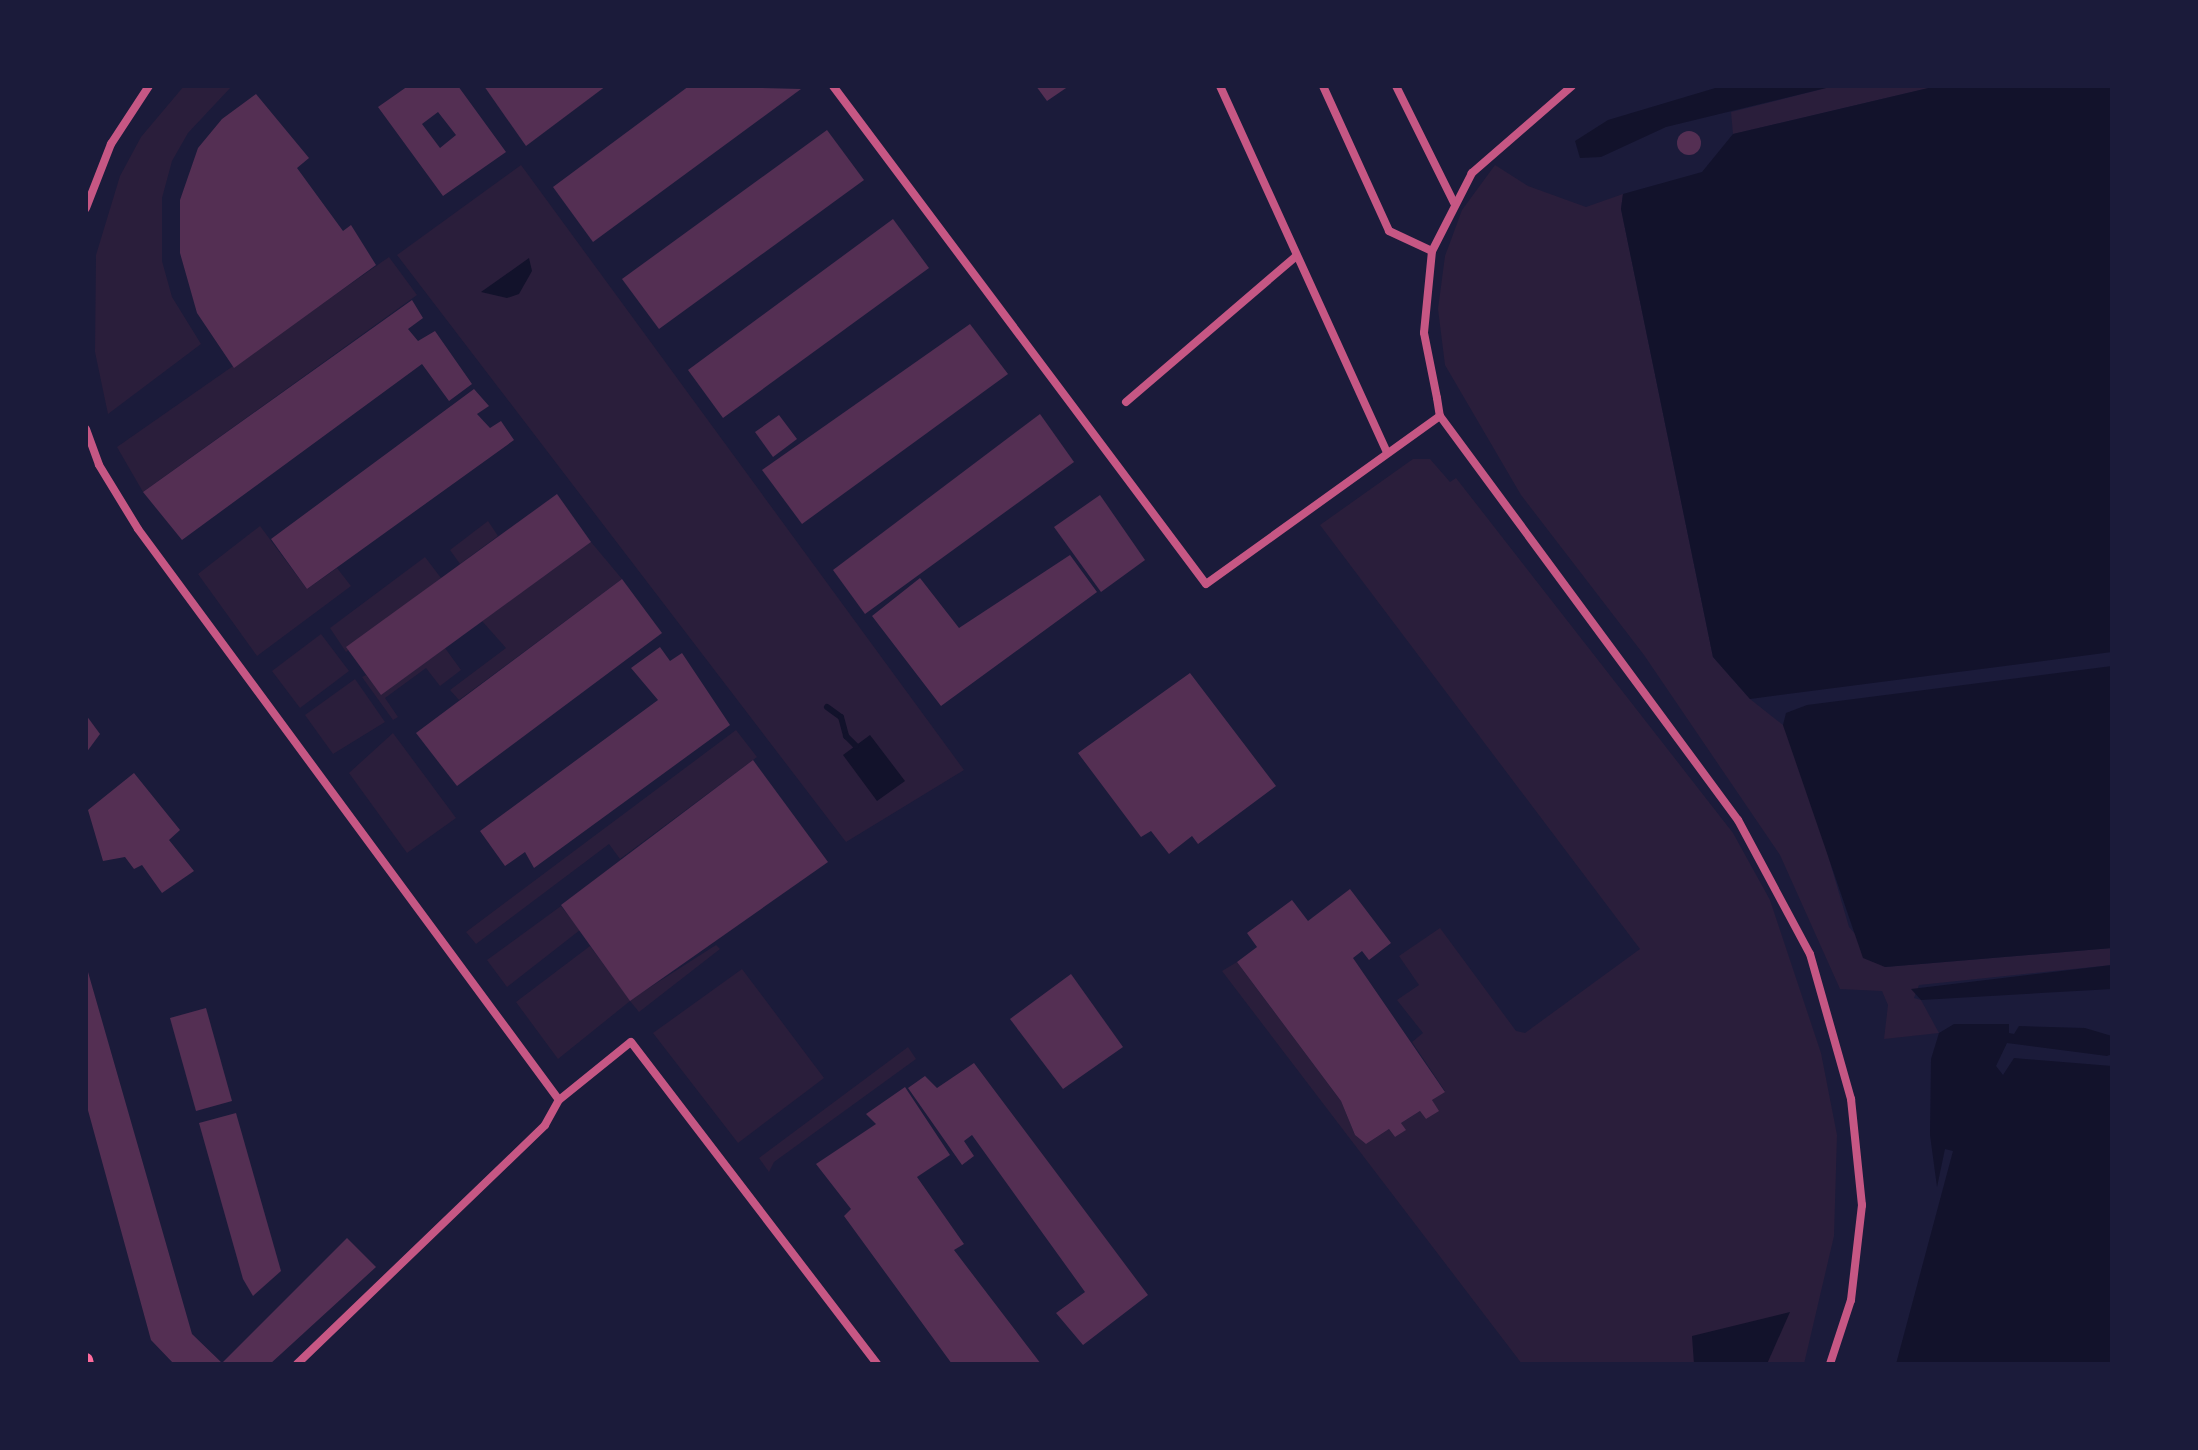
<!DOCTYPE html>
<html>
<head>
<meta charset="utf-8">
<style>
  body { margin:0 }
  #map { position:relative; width:2198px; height:1450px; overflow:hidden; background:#1b1b3a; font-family:"IBM Plex Sans",sans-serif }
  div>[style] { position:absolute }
  .green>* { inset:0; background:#2a1e3b }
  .water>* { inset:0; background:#12122b }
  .stream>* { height:6px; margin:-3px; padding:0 3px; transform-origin:3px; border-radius:3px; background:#12122b }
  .building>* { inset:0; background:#542f53 }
  .round { border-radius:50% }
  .minor>* { height:8px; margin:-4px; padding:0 4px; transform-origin:4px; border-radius:4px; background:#c65784 }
  .secondary>* { height:14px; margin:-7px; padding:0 7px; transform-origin:7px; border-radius:7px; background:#ff6b9d }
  span { translate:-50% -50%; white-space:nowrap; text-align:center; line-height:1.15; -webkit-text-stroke:8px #1b1b3a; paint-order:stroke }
  .frame { position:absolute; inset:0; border:88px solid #1b1b3a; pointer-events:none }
</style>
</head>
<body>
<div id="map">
  <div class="green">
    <div style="clip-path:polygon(184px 86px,232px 86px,188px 133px,172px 161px,162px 198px,162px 261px,172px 297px,201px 344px,108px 414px,95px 352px,96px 255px,120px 176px,141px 137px)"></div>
    <div style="clip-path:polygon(1834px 86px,1937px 86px,1733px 134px,1731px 112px)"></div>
    <div style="clip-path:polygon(521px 165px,964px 770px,846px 842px,397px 255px)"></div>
    <div style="clip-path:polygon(1495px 165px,1528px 186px,1586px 207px,1623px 194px,1621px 209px,1713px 657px,1750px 699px,1783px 725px,1808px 787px,1849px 927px,1885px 967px,2112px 948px,2112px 965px,1919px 985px,1914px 998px,1921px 1000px,1939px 1033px,1884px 1039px,1888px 1005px,1882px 991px,1840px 989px,1780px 855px,1644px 655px,1521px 495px,1445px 365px,1438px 309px,1445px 256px,1462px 210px)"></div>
    <div style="clip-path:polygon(389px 257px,417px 295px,143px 492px,117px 447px)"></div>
    <div style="clip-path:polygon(1413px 459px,1430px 459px,1450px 482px,1456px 478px,1733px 833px,1770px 900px,1821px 1053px,1837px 1135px,1834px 1236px,1804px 1364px,1522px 1364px,1222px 971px,1237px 962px,1341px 1101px,1355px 1135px,1366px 1144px,1389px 1129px,1395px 1137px,1405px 1130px,1401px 1123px,1420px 1111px,1426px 1119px,1438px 1111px,1432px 1100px,1445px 1091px,1412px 1042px,1423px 1033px,1397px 1000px,1419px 985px,1399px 956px,1440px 928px,1516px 1031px,1525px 1033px,1640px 949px,1320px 525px)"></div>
    <div style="clip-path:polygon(488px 521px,498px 536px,460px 564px,450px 550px)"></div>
    <div style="clip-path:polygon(260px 526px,307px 589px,337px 568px,351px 586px,257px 656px,198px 574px)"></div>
    <div style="clip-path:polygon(591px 542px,622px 579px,459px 700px,450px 690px,506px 648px,482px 621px)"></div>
    <div style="clip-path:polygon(425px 557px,441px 578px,346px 652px,330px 628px)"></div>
    <div style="clip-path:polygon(321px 634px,349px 671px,300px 708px,272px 671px)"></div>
    <div style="clip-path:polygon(445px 648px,461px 670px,440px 686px,426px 668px,385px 698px,398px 717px,393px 720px,362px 677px,366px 675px,381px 694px)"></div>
    <div style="clip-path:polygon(355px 679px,385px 722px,333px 754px,305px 715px)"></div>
    <div style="clip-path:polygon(736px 730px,757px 757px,620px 859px,609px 844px,476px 944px,466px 932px)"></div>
    <div style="clip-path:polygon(393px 733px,456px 818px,407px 853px,349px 773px)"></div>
    <div style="clip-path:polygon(561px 906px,580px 930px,507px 987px,487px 960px)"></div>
    <div style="clip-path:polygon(716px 945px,720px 949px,639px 1012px,630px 1001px,558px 1059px,516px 1002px,590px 946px,630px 1000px)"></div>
    <div style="clip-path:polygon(742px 969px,824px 1078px,738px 1143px,653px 1033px)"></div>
    <div style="clip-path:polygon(908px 1047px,916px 1059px,774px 1162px,769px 1172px,759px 1158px)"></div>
  </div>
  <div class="water">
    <div style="clip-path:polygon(1722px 86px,1834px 86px,1666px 127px,1601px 157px,1580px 158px,1575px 141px,1608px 120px)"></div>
    <div style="clip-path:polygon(1937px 86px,2112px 86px,2112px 652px,1750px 699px,1713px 657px,1621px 209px,1623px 194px,1702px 172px,1733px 134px)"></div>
    <div style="clip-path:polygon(529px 258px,532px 271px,519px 294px,507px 298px,481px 292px)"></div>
    <div style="clip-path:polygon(2112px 666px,2112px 948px,1885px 967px,1863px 958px,1783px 725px,1786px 713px,1807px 705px)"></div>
    <div style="clip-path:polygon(870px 735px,905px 781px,877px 801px,843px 755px)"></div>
    <div style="clip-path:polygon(2112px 965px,2112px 989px,1921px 1000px,1911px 989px)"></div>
    <div style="clip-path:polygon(1954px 1024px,2009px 1024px,2009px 1033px,2014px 1034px,2019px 1026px,2085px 1028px,2112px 1036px,2112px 1054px,2107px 1056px,2007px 1043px,1996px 1066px,2003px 1075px,2014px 1058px,2112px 1066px,2112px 1364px,1896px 1364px,1953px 1151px,1945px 1149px,1937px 1187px,1930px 1135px,1931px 1059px,1939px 1033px)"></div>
    <div style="clip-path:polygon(1790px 1312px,1767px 1364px,1694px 1364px,1692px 1336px)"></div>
  </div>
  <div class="stream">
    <div style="left:827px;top:707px;width:17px;rotate:36deg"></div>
    <div style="left:841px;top:717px;width:20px;rotate:75deg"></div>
    <div style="left:846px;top:736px;width:14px;rotate:45deg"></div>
  </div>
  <div class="building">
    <div style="clip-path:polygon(evenodd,408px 86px,458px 86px,506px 152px,443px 196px,378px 107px,408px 86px,438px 112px,456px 135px,440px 148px,422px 124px,438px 112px)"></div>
    <div style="clip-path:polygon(484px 86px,606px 86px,526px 146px)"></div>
    <div style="clip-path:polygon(689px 86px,801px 89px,593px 242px,553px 187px)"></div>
    <div style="clip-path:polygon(1036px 86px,1069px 86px,1047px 101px)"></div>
    <div style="clip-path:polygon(256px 94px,309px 158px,297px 168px,343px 231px,351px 225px,376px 265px,234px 368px,197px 313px,180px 253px,180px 200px,198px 148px,222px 119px)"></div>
    <div style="clip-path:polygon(827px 130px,864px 180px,659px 329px,622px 279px)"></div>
    <div class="round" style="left:1677px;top:131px;width:24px;height:24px"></div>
    <div style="clip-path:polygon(893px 219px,929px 268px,723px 418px,688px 370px)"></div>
    <div style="clip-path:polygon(412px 300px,423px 318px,408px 329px,418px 341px,435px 331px,472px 384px,449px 401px,422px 364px,182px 540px,143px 492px)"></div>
    <div style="clip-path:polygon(970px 324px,1008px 374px,802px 524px,762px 470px)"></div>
    <div style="clip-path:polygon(474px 389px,489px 406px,477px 414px,490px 428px,501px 421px,514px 440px,307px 589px,271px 539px)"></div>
    <div style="clip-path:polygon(1040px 414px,1074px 462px,865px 614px,833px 570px)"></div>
    <div style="clip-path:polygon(779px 415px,797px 439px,773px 457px,755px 432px)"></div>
    <div style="clip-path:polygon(557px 494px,591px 542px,381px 695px,346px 647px)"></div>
    <div style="clip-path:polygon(1100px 495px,1145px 560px,1101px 592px,1054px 527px)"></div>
    <div style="clip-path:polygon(1070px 555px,1097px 592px,941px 706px,872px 616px,920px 578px,959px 628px)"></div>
    <div style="clip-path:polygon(622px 579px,662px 633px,457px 786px,416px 733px)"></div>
    <div style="clip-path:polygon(660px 647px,670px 661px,682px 653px,730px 725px,534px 868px,525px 852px,505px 866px,480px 831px,658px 700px,631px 668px)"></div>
    <div style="clip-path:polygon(1190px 673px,1276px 786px,1198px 844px,1192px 836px,1169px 854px,1151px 831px,1141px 837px,1078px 753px)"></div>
    <div style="clip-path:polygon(86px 715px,100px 734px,86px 753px)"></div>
    <div style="clip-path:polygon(753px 760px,828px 862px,630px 1001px,561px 905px)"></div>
    <div style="clip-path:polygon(134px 773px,180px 830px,169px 840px,194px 871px,162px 893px,142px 865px,134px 869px,125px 857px,103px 861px,88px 810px)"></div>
    <div style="clip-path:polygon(1350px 889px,1391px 943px,1369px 960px,1362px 951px,1353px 958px,1445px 1092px,1432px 1100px,1439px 1111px,1426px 1119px,1420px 1111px,1401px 1123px,1406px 1130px,1395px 1137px,1389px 1129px,1366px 1144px,1355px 1135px,1341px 1101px,1237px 962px,1257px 947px,1247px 933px,1292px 900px,1308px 921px)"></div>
    <div style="clip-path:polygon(86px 965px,192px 1334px,222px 1363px,347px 1238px,376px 1267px,270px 1364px,174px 1364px,151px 1340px,86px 1103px)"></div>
    <div style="clip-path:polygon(1071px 974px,1123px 1047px,1063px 1089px,1010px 1019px)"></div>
    <div style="clip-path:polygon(206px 1008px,232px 1101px,196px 1111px,170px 1018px)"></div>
    <div style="clip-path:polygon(974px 1063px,1148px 1295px,1083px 1345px,1056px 1313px,1085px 1292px,972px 1135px,964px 1141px,974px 1156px,962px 1165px,908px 1088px,925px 1076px,937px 1088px)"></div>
    <div style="clip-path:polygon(905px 1087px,950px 1155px,917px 1177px,964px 1244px,954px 1250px,1041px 1364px,952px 1364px,844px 1216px,851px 1209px,816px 1164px,876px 1124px,866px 1114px)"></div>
    <div style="clip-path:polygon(236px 1113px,281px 1271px,253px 1296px,243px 1279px,199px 1123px)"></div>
  </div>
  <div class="minor">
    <div style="left:833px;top:86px;width:622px;rotate:53.17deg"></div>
    <div style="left:1206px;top:584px;width:288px;rotate:-35.7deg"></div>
    <div style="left:1220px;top:86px;width:401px;rotate:65.5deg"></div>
    <div style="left:1323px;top:86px;width:159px;rotate:65.5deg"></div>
    <div style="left:1389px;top:231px;width:47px;rotate:24.9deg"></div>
    <div style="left:1396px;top:86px;width:131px;rotate:63.6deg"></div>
    <div style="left:1572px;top:86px;width:133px;rotate:139deg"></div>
    <div style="left:1472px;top:173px;width:88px;rotate:117.1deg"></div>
    <div style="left:1432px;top:251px;width:82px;rotate:95.6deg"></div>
    <div style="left:1424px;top:333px;width:66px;rotate:78.7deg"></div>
    <div style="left:1437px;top:398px;width:18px;rotate:81deg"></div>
    <div style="left:1440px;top:416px;width:502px;rotate:53.59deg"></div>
    <div style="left:1738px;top:820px;width:152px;rotate:61.8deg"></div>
    <div style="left:1810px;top:954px;width:151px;rotate:74.2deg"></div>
    <div style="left:1851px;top:1099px;width:107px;rotate:84.1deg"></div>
    <div style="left:1862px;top:1205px;width:96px;rotate:96.6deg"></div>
    <div style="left:1851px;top:1300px;width:67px;rotate:108.2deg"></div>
    <div style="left:86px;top:208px;width:69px;rotate:-68.7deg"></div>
    <div style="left:111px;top:144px;width:69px;rotate:-56.8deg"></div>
    <div style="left:1126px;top:402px;width:223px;rotate:-40.6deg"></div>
    <div style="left:86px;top:429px;width:38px;rotate:70deg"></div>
    <div style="left:99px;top:465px;width:75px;rotate:58.6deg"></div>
    <div style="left:138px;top:529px;width:709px;rotate:53.6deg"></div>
    <div style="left:297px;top:1364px;width:344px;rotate:-43.9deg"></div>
    <div style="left:545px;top:1125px;width:29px;rotate:-61deg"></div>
    <div style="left:559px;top:1100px;width:92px;rotate:-38.9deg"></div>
    <div style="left:631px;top:1042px;width:405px;rotate:52.6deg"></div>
  </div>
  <div class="secondary">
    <div style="left:86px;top:1360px;width:4px;rotate:76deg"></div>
  </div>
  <div class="frame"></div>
</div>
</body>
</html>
